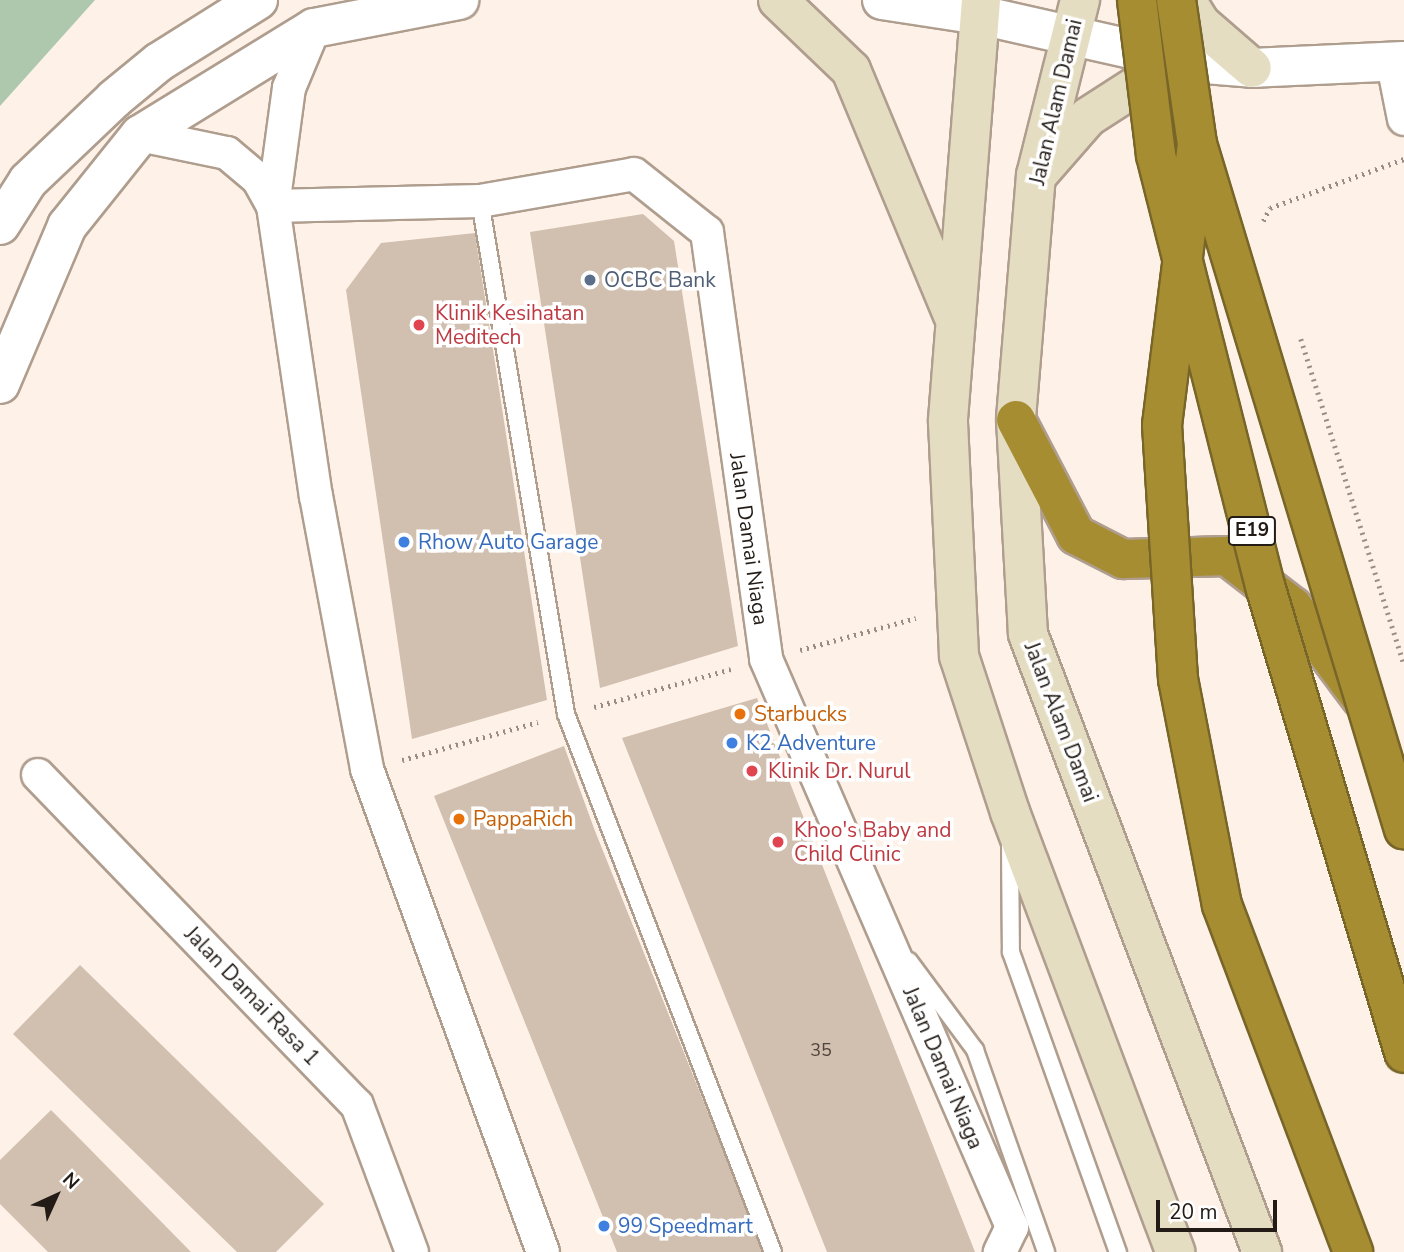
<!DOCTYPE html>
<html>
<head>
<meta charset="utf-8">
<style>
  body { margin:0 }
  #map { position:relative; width:1404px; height:1252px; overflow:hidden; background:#fef2e8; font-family:"Nunito Sans",sans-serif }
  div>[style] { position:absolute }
  .forest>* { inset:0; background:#aec8ae }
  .building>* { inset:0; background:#d1bfaf }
  .path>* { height:4.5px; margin-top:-2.25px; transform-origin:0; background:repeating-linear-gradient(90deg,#978d86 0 2px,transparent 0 7px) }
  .roads { filter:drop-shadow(2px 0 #af9d8e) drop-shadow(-2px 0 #af9d8e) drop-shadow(0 2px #af9d8e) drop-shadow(0 -2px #af9d8e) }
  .service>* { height:16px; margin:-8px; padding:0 8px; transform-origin:8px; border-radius:8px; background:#fff }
  .minor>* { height:32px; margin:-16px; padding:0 16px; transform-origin:16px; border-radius:16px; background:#fff }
  .tertiary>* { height:38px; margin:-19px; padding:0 19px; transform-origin:19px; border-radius:19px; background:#fff }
  .secondary>* { height:38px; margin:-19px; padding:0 19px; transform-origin:19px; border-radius:19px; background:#e5ddc2 }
  .motorway>* { height:38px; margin:-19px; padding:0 19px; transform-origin:19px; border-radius:19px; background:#a78d32 }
  .path-bridge>* { height:4.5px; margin-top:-2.25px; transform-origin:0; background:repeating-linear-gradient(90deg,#978d86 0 2px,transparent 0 7px) }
  .bridges { filter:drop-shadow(2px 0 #786528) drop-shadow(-2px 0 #786528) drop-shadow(0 2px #786528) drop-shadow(0 -2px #786528) }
  .motorway-bridge>* { height:38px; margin:-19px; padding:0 19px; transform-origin:19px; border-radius:19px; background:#a78d32 }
  .dots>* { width:19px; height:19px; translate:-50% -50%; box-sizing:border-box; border:4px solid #fff; border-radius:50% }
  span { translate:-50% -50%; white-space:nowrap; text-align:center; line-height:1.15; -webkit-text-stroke:7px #fff; paint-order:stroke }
  .number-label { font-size:18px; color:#4e443c }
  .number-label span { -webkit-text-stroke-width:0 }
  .shield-label span { padding:2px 5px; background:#fff; border:2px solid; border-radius:5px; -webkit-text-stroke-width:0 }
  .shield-label { font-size:19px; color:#221b16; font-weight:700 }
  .street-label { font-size:21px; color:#221b16 }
  .service-label { font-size:21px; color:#4e5e75 }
  .left { translate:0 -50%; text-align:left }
  .health-label { font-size:21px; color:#be3a42 }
  .shop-label { font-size:21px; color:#366cbe }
  .food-label { font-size:21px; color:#c56008 }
  .north { position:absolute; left:21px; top:1161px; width:70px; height:70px; -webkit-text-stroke:5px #fff; paint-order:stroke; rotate:45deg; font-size:19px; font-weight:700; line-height:28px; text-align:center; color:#221b16 }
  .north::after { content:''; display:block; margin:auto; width:24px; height:32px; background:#221b16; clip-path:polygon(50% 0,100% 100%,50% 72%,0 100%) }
  .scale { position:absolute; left:1156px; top:1200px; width:121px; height:32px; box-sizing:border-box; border:4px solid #221b16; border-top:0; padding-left:9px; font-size:21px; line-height:24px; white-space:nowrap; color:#221b16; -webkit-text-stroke:5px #fff; paint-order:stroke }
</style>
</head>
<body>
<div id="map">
  <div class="forest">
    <div style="clip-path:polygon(0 0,95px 0,0 106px)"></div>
  </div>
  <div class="building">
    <div style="clip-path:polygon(643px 214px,674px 241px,738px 646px,600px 688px,530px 232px)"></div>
    <div style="clip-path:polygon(475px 233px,547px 700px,412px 739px,346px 290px,381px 243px)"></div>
    <div style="clip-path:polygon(757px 698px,817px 852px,975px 1252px,827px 1252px,622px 738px)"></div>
    <div style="clip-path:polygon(564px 746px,595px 831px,764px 1252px,617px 1252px,434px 796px)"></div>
    <div style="clip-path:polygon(80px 965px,324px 1204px,276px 1252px,237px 1252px,13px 1034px)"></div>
    <div style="clip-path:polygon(51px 1110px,79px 1138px,191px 1252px,48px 1252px,0 1204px,0 1160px)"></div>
  </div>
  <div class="path">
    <div style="left:1263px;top:221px;width:15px;rotate:-62deg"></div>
    <div style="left:1270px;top:208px;width:143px;rotate:-20.1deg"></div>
    <div style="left:800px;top:650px;width:120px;rotate:-15.4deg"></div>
    <div style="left:594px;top:707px;width:142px;rotate:-15.5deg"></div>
    <div style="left:402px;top:760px;width:141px;rotate:-15.6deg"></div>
  </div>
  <div class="roads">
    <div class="service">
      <div style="left:480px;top:201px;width:520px;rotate:80.48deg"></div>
      <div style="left:566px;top:714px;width:576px;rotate:68.96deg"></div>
      <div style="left:1010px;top:846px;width:106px;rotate:89.5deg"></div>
      <div style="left:1011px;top:952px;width:319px;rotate:70.4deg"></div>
      <div style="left:909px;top:961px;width:111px;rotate:53.4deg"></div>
      <div style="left:975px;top:1050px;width:214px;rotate:70.6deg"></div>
    </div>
    <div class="minor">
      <div style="left:1393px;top:64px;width:56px;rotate:78.7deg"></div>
      <div style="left:140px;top:135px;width:89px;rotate:11.7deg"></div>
      <div style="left:227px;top:153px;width:40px;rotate:40deg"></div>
      <div style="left:258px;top:179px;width:31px;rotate:61deg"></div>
      <div style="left:273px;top:206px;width:293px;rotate:81.6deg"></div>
      <div style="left:316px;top:496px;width:278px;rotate:79.4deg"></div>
      <div style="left:367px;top:769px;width:514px;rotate:69.98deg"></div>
      <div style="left:273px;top:206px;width:207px;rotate:-1.4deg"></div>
      <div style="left:480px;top:201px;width:156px;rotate:-9.9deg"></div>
      <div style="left:634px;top:174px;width:93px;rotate:38.5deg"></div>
      <div style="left:707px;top:232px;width:431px;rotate:82.1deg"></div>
      <div style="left:766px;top:659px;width:619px;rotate:66.58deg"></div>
      <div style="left:1012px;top:1227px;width:28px;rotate:116deg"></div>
      <div style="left:273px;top:206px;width:119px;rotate:-82.3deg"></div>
      <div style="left:289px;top:88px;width:65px;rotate:-67.4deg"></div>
      <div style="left:38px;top:775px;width:459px;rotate:46deg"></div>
      <div style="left:357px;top:1105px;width:157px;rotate:69.5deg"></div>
    </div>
    <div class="tertiary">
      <div style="left:882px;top:0;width:99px;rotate:8.7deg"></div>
      <div style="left:980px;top:15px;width:218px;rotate:12.7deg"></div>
      <div style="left:1193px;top:63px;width:59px;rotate:4.8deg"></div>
      <div style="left:1252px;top:68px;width:152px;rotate:-2.6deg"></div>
      <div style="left:0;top:225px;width:52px;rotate:-57.5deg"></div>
      <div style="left:28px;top:181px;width:119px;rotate:-43.6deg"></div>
      <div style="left:114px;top:99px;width:58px;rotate:-39.4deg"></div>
      <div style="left:159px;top:62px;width:117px;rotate:-32.1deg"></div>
      <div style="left:0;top:384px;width:172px;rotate:-67deg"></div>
      <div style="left:67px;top:226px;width:117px;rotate:-51.3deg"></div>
      <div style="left:140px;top:135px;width:204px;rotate:-31.6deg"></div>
      <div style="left:314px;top:28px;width:148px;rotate:-10.9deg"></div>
    </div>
    <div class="secondary">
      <div style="left:778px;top:0;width:101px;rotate:43.8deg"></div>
      <div style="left:851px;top:70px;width:265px;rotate:67.4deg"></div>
      <div style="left:981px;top:0;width:423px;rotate:94.5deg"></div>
      <div style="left:948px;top:422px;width:234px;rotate:87.3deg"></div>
      <div style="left:959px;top:656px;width:164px;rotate:71.9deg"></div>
      <div style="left:1010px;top:812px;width:470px;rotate:69.4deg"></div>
      <div style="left:1080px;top:0;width:180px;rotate:104.1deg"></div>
      <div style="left:1036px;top:175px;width:246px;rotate:94.7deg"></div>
      <div style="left:1016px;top:420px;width:214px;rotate:86.8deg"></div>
      <div style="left:1028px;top:634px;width:661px;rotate:69.26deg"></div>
      <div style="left:1186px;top:0;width:28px;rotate:58deg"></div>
      <div style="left:1201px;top:24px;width:67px;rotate:40.8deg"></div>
      <div style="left:1040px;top:172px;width:73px;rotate:-48.9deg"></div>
      <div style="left:1088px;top:117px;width:103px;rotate:-32.8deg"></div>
    </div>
    <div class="motorway">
      <div style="left:1016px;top:420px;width:130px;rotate:62.4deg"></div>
      <div style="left:1076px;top:535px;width:53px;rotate:27.1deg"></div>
      <div style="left:1123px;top:559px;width:104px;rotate:-1.7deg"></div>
      <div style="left:1227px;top:556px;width:83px;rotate:37.7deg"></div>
      <div style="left:1293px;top:607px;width:114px;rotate:53.2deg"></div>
    </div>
  </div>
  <div class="path-bridge">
    <div style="left:1301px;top:339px;width:340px;rotate:72.4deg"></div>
  </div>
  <div class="bridges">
    <div class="motorway-bridge">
      <div style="left:1137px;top:0;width:156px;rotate:83deg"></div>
      <div style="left:1156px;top:155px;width:448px;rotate:75.8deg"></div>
      <div style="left:1266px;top:589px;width:484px;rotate:73.4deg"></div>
      <div style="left:1176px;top:0;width:146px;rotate:81.7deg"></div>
      <div style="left:1197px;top:144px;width:716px;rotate:73.19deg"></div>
      <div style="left:1197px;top:144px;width:283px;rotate:97.1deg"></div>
      <div style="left:1162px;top:425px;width:255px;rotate:86.4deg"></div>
      <div style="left:1178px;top:679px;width:230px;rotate:79deg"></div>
      <div style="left:1222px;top:905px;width:371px;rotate:69.3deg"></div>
    </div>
  </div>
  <div class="dots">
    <div style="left:590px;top:280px;background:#5c6f8a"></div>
    <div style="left:419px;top:325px;background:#e0444e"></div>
    <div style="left:404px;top:542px;background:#3f7fe0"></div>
    <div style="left:740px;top:714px;background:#e8710a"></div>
    <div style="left:732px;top:743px;background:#3f7fe0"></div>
    <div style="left:752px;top:771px;background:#e0444e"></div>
    <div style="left:459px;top:819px;background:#e8710a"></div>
    <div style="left:778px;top:842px;background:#e0444e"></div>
    <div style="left:604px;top:1226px;background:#3f7fe0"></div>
  </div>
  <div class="number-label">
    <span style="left:821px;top:1050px">35</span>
  </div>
  <div class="shield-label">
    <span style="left:1252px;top:531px">E19</span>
  </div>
  <div class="street-label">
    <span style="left:1056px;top:102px;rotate:-77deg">Jalan Alam Damai</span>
    <span style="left:749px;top:539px;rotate:82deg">Jalan Damai Niaga</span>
    <span style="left:1061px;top:722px;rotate:69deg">Jalan Alam Damai</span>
    <span style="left:252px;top:996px;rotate:46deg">Jalan Damai Rasa 1</span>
    <span style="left:943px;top:1068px;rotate:67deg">Jalan Damai Niaga</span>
  </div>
  <div class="service-label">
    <span class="left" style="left:604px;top:280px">OCBC Bank</span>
  </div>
  <div class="health-label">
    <span class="left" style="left:435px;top:325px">Klinik Kesihatan<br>Meditech</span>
    <span class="left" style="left:768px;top:771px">Klinik Dr. Nurul</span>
    <span class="left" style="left:794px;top:842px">Khoo's Baby and<br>Child Clinic</span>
  </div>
  <div class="shop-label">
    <span class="left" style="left:418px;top:542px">Rhow Auto Garage</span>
    <span class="left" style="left:746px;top:743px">K2 Adventure</span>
    <span class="left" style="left:618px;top:1226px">99 Speedmart</span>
  </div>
  <div class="food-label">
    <span class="left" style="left:754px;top:714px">Starbucks</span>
    <span class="left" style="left:473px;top:819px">PappaRich</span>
  </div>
  <div class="north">N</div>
  <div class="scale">20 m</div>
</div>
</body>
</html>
